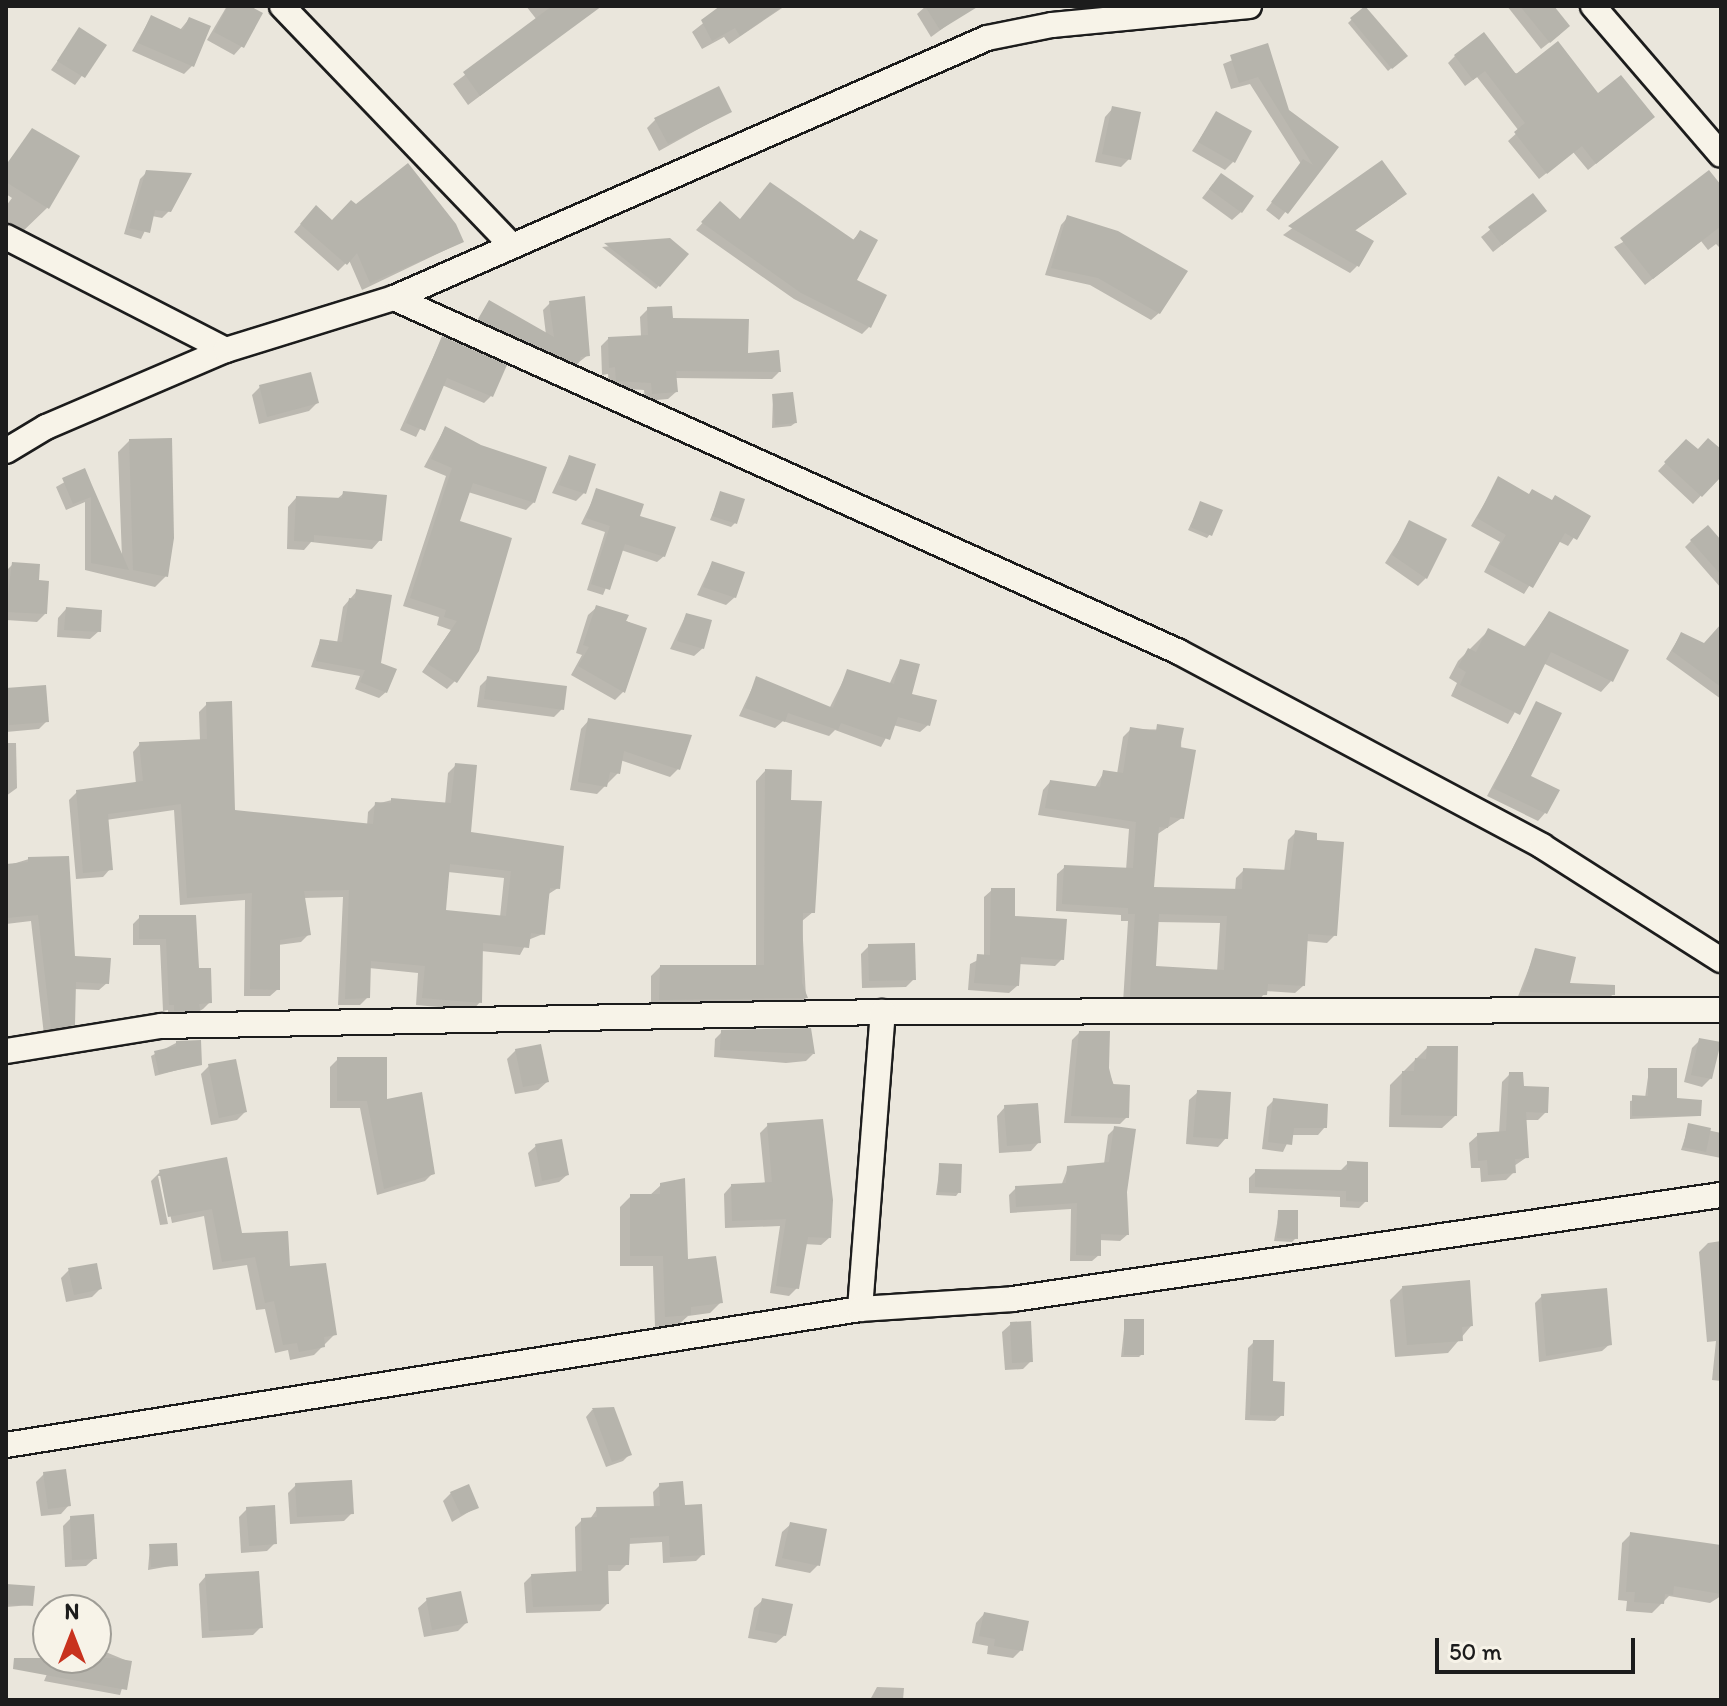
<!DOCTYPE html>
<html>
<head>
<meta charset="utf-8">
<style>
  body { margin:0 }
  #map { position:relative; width:1727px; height:1706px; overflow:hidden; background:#eae6dc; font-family:Itim,sans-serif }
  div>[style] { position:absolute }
  .shadow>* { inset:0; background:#0003 }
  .building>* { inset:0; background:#b6b4ac }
  .roads { filter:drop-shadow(2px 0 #1c1c1c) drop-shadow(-2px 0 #1c1c1c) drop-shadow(0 2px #1c1c1c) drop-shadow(0 -2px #1c1c1c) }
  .minor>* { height:24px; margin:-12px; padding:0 12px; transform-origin:12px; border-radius:12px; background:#f7f3e8 }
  span { translate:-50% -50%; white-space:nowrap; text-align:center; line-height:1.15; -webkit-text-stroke:6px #f7f3e8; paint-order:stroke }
  .frame { position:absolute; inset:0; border:8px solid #1c1c1c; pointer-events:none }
  .north { position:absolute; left:32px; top:1594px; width:80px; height:80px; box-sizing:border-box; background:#f7f3e8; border:2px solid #9f9d96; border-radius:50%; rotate:0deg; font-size:22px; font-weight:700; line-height:32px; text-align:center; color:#1c1c1c }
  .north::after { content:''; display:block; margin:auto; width:28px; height:36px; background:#c8321e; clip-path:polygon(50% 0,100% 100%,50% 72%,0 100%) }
  .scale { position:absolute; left:1435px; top:1638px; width:200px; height:36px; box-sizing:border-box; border:4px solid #1c1c1c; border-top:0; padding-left:10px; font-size:24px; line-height:28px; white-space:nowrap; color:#1c1c1c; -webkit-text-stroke:6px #f7f3e8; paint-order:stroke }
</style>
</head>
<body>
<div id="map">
  <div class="shadow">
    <div style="clip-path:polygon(227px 6px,246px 6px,242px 46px,234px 55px,207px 40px)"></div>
    <div style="clip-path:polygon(526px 6px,599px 6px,468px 105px,453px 84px,537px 20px)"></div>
    <div style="clip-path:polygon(725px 6px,785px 6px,729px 44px,724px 37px,702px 49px,692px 32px)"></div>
    <div style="clip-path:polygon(926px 6px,956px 6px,961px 15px,931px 37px,917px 14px)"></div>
    <div style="clip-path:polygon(1507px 6px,1551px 6px,1560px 34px,1541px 49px)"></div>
    <div style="clip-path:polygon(1364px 8px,1405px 56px,1388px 71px,1348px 23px)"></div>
    <div style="clip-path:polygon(151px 17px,180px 30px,189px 19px,192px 66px,184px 74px,132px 51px)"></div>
    <div style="clip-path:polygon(80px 30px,104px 46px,75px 85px,51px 70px)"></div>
    <div style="clip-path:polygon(1267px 46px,1287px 111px,1336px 147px,1279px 220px,1266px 210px,1301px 164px,1250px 84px,1231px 89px,1223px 64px)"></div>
    <div style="clip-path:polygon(1455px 56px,1597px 96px,1645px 124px,1588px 170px,1573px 152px,1539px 179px,1508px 141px,1519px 131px,1477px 77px,1465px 86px,1448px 63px)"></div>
    <div style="clip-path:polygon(1113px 108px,1129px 159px,1121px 167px,1095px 162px,1105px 117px)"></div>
    <div style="clip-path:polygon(729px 112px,659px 151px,647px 128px,655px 120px)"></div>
    <div style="clip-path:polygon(1216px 114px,1233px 162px,1225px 170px,1192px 151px)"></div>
    <div style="clip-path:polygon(32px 131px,47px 208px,19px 235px,6px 232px,6px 206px,12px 198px,6px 194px,6px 165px)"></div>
    <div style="clip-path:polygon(1382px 163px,1397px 201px,1353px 232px,1357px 266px,1350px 273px,1283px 235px)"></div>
    <div style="clip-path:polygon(147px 172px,169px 211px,162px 218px,152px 216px,141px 239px,124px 234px,140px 179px)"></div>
    <div style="clip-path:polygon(1213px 184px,1241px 212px,1232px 220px,1202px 198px)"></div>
    <div style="clip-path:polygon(1721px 188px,1721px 249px,1716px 244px,1708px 250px,1701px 241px,1645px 285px,1614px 247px)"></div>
    <div style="clip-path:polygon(1533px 195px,1536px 218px,1493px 252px,1481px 237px)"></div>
    <div style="clip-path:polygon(720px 204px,739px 221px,852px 241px,860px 232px,854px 281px,869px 327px,862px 334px,794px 299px,696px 230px)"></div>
    <div style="clip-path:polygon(308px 216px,332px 222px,462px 242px,362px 290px,349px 260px,338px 271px,294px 232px)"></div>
    <div style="clip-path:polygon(1068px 217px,1159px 313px,1151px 320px,1090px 285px,1045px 275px,1061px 225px)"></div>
    <div style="clip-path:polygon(670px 240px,686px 254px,656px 289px,602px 247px)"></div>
    <div style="clip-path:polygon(490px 302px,546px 335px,543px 310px,550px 303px,588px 355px,569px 370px,473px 327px)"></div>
    <div style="clip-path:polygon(648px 309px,671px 320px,779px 372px,772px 379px,675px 378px,676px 392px,668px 399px,645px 401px,644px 390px,609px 388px,608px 374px,602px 375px,601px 346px,608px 339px,641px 337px,640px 317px)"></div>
    <div style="clip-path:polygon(442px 338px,491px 396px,484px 403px,442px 385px,416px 437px,400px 430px)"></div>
    <div style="clip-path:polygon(260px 387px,317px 403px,309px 411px,259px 424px,252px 395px)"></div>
    <div style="clip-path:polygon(773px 396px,795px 423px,791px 426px,772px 428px)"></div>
    <div style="clip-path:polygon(445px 428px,534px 502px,526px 510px,468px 492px,458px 522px,510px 539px,455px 681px,447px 689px,422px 672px,451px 630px,437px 625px,439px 617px,403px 606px,446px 476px,424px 467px)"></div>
    <div style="clip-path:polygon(129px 441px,166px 576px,155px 587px,85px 570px,85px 502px,66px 510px,56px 487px,84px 471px,122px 558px,118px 452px)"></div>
    <div style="clip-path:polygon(1686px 441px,1698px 452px,1721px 452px,1721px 474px,1693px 504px,1658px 471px)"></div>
    <div style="clip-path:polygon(569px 457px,584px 493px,576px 501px,552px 493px)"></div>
    <div style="clip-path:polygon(1499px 479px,1528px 496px,1588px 517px,1568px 546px,1558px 541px,1524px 594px,1484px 572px,1500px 542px,1471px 526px)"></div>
    <div style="clip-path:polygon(597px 491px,638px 517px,664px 556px,657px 562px,621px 550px,603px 595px,587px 590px,605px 532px,581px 524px)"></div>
    <div style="clip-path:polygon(344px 493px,380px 540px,372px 549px,311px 542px,304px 550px,287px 549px,288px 507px,296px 498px,336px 500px)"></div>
    <div style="clip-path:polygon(721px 493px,735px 523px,731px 527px,710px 520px)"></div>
    <div style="clip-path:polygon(1201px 503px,1210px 534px,1207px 538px,1188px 530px)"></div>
    <div style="clip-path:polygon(1410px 523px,1426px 578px,1418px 586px,1385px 563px)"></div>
    <div style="clip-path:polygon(1691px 541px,1721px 543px,1721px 588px,1685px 547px)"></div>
    <div style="clip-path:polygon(712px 563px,735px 597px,726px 605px,697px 595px)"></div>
    <div style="clip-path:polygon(13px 564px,37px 582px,45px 614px,37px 622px,6px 620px,6px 571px)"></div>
    <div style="clip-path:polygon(357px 591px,386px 692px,379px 698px,355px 689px,360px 676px,311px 667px,320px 641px,337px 643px,343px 607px)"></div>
    <div style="clip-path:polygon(597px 607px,645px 630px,623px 692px,615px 700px,571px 675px,582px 655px,576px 653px,588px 615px)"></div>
    <div style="clip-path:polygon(66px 609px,99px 631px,90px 639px,57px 637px,58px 618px)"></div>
    <div style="clip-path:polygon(1549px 613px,1611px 681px,1601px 692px,1543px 663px,1508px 724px,1451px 696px,1457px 683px,1449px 678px,1458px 661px,1488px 631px,1523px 648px)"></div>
    <div style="clip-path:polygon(686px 615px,703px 648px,694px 656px,670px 649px)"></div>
    <div style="clip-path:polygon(1721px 627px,1721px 699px,1666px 659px,1681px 634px,1704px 645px)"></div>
    <div style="clip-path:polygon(900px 661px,910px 695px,928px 725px,920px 732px,893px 725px,881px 747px,835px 730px,829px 736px,783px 721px,775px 728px,739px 716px,757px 678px,829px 709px,848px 671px,889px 685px)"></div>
    <div style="clip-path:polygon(488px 678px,562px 709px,554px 717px,477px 707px,480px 686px)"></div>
    <div style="clip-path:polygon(7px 690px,47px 721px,39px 729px,6px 732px)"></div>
    <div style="clip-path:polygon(1537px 703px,1528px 777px,1545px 813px,1538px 821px,1487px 796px)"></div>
    <div style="clip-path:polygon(evenodd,207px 704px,233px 812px,367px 826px,368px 812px,376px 804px,392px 800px,445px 805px,448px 773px,456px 765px,469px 833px,558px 888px,547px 895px,543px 934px,528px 940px,520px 955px,481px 951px,480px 1002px,473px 1010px,416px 1005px,418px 973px,369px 968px,368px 997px,360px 1005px,338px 1005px,343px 897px,303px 898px,309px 934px,301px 942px,278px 945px,278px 989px,270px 996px,244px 996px,245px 900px,180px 905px,174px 810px,106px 820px,110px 869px,103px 877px,76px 879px,69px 800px,77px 792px,136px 784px,133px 752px,140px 744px,200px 741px,199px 712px,207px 704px,448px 872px,504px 878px,500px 917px,443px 912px,448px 872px)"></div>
    <div style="clip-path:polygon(589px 720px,678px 769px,670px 777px,620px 760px,618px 773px,597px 794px,570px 790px,581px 729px)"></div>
    <div style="clip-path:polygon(evenodd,1131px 729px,1181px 730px,1182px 818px,1156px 835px,1152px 889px,1235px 891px,1236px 878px,1244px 870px,1284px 872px,1288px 840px,1296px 832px,1335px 935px,1327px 943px,1306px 941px,1303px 986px,1295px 993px,1266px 991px,1258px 1002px,1123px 1003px,1128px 921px,1121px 921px,1121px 915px,1056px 911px,1057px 874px,1065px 867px,1126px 870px,1129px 829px,1038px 815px,1043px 790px,1050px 782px,1094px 789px,1104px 772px,1117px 774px,1123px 737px,1131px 729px,1156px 922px,1220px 923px,1217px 972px,1154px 968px,1156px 922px)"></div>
    <div style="clip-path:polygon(6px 743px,16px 743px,17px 788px,6px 796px)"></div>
    <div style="clip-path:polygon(765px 771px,789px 802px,813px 912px,802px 921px,806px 998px,796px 1007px,651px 1008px,651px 976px,660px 967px,756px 967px,756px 781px)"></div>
    <div style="clip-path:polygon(29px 859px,73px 957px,107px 983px,99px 990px,73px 989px,73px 1024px,65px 1032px,44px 1035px,31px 921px,6px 924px,6px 866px)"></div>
    <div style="clip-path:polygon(992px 890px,1013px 918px,1062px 959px,1055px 966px,1018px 964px,1017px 986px,1009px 993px,968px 990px,970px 964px,984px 957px,984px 897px)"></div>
    <div style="clip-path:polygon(140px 917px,195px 917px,197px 970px,210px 1002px,203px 1009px,191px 1016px,168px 1017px,168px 1010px,163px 1011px,160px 945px,133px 945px,133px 924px)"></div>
    <div style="clip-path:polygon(869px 946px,914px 979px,906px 987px,862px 988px,861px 954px)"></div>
    <div style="clip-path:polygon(1536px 950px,1568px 985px,1613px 994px,1606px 1002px,1517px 999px)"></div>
    <div style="clip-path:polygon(722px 1032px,813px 1054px,806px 1061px,786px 1063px,714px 1057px,715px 1039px)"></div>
    <div style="clip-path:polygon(1079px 1033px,1107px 1068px,1127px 1117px,1120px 1124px,1064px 1123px,1072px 1040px)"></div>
    <div style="clip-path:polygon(1700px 1040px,1711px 1078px,1702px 1087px,1684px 1082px,1692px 1048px)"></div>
    <div style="clip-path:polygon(176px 1043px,200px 1064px,155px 1076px,151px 1056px)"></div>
    <div style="clip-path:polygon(1427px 1048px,1455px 1116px,1442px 1128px,1389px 1127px,1390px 1085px)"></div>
    <div style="clip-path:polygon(516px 1050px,547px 1082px,538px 1090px,515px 1094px,507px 1059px)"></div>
    <div style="clip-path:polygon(338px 1059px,385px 1101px,433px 1173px,425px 1181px,377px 1195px,360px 1108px,330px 1108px,330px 1067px)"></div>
    <div style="clip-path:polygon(209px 1066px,245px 1112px,237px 1120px,211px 1125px,201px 1074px)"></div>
    <div style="clip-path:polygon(1649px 1070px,1675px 1100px,1699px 1116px,1630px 1119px,1630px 1101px,1645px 1098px)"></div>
    <div style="clip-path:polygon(1510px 1074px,1546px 1112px,1538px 1120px,1524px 1120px,1527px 1157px,1514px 1166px,1514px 1172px,1506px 1180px,1481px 1182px,1480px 1168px,1471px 1168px,1469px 1143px,1478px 1135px,1499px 1134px,1502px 1082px)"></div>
    <div style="clip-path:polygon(1198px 1092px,1226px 1138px,1218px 1147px,1186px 1144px,1189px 1100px)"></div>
    <div style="clip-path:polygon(1274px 1100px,1325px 1127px,1318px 1135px,1291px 1135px,1283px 1152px,1262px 1149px,1267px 1107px)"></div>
    <div style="clip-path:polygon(1005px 1107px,1039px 1142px,1031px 1151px,999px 1153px,997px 1116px)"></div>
    <div style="clip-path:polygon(768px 1125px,829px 1238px,821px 1245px,804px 1244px,797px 1288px,789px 1296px,770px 1293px,780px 1226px,725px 1228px,724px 1194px,731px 1186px,765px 1184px,760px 1133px)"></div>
    <div style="clip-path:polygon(1689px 1126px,1721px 1133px,1721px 1158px,1681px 1150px)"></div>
    <div style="clip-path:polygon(1115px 1128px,1127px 1235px,1120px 1241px,1099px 1240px,1099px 1255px,1092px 1261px,1070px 1261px,1071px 1209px,1010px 1213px,1009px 1195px,1016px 1188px,1061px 1186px,1068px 1168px,1104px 1164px,1108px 1135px)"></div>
    <div style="clip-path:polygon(536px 1146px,567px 1175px,559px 1182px,535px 1187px,528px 1153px)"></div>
    <div style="clip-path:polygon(225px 1159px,240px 1236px,288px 1268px,335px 1334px,314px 1355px,290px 1360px,288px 1350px,275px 1353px,265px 1309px,256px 1310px,247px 1265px,213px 1270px,204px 1216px,172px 1223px,162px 1176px,158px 1176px,168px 1224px,160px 1225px,151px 1181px,160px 1172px)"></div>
    <div style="clip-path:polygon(1348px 1163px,1366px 1201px,1359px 1208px,1340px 1207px,1340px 1197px,1249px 1193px,1249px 1178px,1256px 1171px,1341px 1170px)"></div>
    <div style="clip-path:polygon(940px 1165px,959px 1192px,956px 1196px,936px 1195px)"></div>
    <div style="clip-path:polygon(661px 1185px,687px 1261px,721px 1302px,710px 1313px,688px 1316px,678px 1325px,655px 1327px,653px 1266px,620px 1266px,620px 1207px,631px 1196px,649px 1196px)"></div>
    <div style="clip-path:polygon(1279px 1212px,1296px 1238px,1292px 1242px,1274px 1241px)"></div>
    <div style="clip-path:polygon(1721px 1241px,1721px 1381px,1712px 1380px,1716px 1341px,1707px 1342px,1699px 1252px,1708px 1243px)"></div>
    <div style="clip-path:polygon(69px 1270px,100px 1289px,92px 1297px,66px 1302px,61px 1278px)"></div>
    <div style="clip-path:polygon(1403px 1287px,1471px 1326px,1448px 1353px,1395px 1357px,1390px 1300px)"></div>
    <div style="clip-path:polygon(1542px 1296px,1610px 1344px,1602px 1351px,1539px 1362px,1535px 1303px)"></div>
    <div style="clip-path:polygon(1125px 1321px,1142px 1354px,1139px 1357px,1121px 1357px)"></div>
    <div style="clip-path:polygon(1011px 1324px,1031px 1361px,1023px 1369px,1005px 1370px,1002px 1332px)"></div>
    <div style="clip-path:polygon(1254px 1342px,1282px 1415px,1275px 1421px,1245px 1420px,1248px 1348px)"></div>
    <div style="clip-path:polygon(592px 1410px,613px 1410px,630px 1454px,623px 1461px,606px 1467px,586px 1417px)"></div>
    <div style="clip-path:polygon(44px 1474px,69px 1505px,61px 1514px,41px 1516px,36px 1482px)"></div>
    <div style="clip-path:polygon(296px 1485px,352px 1513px,344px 1521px,290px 1524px,288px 1493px)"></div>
    <div style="clip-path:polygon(660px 1485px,683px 1507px,703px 1554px,696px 1561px,663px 1563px,662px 1542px,628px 1544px,627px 1564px,620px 1571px,606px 1571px,607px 1604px,600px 1611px,526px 1613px,524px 1583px,531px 1576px,576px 1573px,575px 1527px,582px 1520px,590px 1519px,597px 1509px,654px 1508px,653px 1492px)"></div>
    <div style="clip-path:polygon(451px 1493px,477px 1507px,452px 1522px,443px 1501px)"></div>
    <div style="clip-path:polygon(247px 1509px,275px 1543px,267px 1551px,241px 1553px,239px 1517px)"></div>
    <div style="clip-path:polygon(71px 1518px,95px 1558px,86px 1566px,65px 1567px,63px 1526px)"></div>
    <div style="clip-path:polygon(791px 1524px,818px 1565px,810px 1573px,775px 1566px,782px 1532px)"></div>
    <div style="clip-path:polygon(1631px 1534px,1721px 1547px,1721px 1596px,1710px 1603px,1669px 1596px,1652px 1613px,1626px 1611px,1627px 1601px,1618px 1600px,1622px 1543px)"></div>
    <div style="clip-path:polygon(150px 1546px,176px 1565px,148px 1570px)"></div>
    <div style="clip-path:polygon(206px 1576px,261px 1627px,253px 1635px,202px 1638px,199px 1584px)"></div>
    <div style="clip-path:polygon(6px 1586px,31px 1605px,6px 1607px)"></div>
    <div style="clip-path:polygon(427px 1600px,466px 1623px,458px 1631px,424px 1637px,418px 1608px)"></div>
    <div style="clip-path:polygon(763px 1600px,785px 1635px,776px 1643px,748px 1638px,754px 1608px)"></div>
    <div style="clip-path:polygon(984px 1614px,1021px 1650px,1013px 1658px,987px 1654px,988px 1646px,972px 1643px,976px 1623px)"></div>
    <div style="clip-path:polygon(96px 1648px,130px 1662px,120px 1695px,44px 1681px,54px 1658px,96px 1658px)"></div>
    <div style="clip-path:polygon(877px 1687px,904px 1688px,903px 1700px,870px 1700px)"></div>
  </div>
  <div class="building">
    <div style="clip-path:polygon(228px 6px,250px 6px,263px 13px,244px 48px,214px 32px)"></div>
    <div style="clip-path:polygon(552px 6px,602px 6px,480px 96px,463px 72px)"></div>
    <div style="clip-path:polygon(783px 6px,740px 36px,735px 28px,712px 41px,701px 20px,720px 6px)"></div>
    <div style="clip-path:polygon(925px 6px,979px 6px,940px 30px)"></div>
    <div style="clip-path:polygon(1365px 6px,1408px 56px,1392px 69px,1350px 18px)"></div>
    <div style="clip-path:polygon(1520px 6px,1554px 6px,1570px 26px,1550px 43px)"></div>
    <div style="clip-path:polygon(151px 15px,183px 30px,189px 17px,211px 26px,194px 67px,138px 43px)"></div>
    <div style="clip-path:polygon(79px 27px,107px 45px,85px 78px,57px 61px)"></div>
    <div style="clip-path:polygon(1484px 32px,1516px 74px,1558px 41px,1598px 93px,1621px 75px,1655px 117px,1596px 164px,1582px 146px,1547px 174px,1514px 132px,1525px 123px,1485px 71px,1473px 80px,1454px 55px)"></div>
    <div style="clip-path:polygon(1268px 43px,1289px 110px,1339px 147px,1288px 214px,1271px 202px,1303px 159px,1313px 165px,1258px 77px,1239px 83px,1230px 55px)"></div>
    <div style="clip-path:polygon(719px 86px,732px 112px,668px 144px,654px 118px)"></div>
    <div style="clip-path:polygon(1112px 106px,1141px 112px,1131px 160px,1102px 154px)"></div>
    <div style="clip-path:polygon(1216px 111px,1252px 131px,1235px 163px,1198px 142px)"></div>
    <div style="clip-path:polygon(32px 128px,80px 156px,49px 209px,6px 182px,6px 165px)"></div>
    <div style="clip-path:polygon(1382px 160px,1407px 194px,1355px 230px,1374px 241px,1359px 267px,1288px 226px)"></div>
    <div style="clip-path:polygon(408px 163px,456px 224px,464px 242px,370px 283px,357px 253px,347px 265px,300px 224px,316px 205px,332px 220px,351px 200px,356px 204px)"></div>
    <div style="clip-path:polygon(146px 170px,192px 173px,171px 212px,155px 210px,150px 233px,129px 228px)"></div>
    <div style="clip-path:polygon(1709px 170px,1721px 185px,1721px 226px,1653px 279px,1620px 238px)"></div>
    <div style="clip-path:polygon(1221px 173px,1254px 196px,1242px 213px,1209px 189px)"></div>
    <div style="clip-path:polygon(770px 182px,854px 240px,860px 230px,878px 240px,857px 280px,887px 295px,871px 328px,801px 293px,701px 222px,720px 201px,740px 219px)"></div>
    <div style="clip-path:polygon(1533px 193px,1547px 211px,1502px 245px,1488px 227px)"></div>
    <div style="clip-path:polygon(1067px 215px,1118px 231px,1188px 271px,1160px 314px,1098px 278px,1051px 268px)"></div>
    <div style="clip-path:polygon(670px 238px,689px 254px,660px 287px,604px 243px)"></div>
    <div style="clip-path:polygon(585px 296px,590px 356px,581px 357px,578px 364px,478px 319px,489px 300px,554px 337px,549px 301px)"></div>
    <div style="clip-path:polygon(672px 306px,673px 318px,749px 319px,748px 353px,779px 350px,781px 372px,676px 371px,678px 392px,652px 394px,651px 383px,616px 381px,615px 367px,609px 368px,608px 337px,648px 335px,647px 307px)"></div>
    <div style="clip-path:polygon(442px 336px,507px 365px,493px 397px,447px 378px,425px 431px,406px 423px)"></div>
    <div style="clip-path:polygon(311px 372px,319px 403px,267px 417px,259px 385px)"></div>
    <div style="clip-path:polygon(793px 392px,797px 423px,775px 425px,772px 394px)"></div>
    <div style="clip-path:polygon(445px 426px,481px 445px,547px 467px,535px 503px,473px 483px,460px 521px,512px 538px,479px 651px,457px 683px,428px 664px,457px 621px,444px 617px,446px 610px,410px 598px,452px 468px,431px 459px)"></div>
    <div style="clip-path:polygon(172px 438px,174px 538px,168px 577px,133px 570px,129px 439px)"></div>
    <div style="clip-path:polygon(1708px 438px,1721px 449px,1721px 477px,1702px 497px,1664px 462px,1686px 439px,1698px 449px)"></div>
    <div style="clip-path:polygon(569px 455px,596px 464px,586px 494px,559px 485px)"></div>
    <div style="clip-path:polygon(85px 468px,92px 485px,129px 570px,91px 563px,91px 497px,73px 504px,62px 478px)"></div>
    <div style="clip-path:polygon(1498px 476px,1529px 494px,1532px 489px,1552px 500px,1555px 495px,1591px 516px,1577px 540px,1565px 533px,1533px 588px,1489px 564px,1506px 535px,1477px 518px)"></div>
    <div style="clip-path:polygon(596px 488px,644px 504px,640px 516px,676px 527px,665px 557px,625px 544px,610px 590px,591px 584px,610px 526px,586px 518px)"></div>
    <div style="clip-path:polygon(343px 491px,387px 495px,382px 541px,314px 535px,314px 542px,294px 541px,296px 496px,342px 498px)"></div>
    <div style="clip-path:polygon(720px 491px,745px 499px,737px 524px,712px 516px)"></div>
    <div style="clip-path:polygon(1200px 501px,1223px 510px,1212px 536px,1190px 527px)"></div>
    <div style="clip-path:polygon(1409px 520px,1447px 539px,1427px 579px,1392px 555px)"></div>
    <div style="clip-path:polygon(1708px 525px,1721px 540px,1721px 575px,1690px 540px)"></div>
    <div style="clip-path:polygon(712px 561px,745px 572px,736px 598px,703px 587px)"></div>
    <div style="clip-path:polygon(12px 562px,40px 564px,39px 580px,49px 581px,47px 614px,6px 612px)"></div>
    <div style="clip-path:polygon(356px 589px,392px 595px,381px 663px,397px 669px,387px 693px,360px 682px,365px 670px,316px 661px,320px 639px,342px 642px,349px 598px,355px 599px)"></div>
    <div style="clip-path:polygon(596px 605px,629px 615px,626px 621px,647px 628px,625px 693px,578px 666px,589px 647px,583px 645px)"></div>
    <div style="clip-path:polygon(66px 607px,102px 610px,101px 632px,64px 630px)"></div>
    <div style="clip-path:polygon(1549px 611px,1629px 650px,1613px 682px,1551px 652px,1520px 715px,1460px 685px,1466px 672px,1458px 667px,1468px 648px,1476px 652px,1488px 628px,1526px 647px)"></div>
    <div style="clip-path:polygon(686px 613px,712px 620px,704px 649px,677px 641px)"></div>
    <div style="clip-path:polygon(1721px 624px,1721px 687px,1672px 651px,1681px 632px,1704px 643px)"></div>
    <div style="clip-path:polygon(900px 659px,920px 664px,912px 694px,937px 700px,930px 726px,898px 717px,890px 740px,841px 723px,838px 730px,788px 713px,785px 722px,745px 708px,756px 676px,833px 708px,847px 669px,894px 684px)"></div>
    <div style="clip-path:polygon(487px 676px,567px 686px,564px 710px,484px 699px)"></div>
    <div style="clip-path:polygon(46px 685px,49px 722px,9px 725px,6px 688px)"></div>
    <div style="clip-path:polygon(evenodd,232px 701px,235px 810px,373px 824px,375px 802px,391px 803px,391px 798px,451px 803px,455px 763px,477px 765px,471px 832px,564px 846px,560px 889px,550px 888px,545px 935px,531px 933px,529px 948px,483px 943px,482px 1003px,422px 998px,425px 966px,371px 961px,370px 998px,345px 999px,349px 890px,304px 891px,311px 935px,280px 940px,280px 990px,250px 989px,252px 893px,187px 898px,181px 804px,108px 814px,113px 870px,83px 873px,76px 790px,143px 781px,139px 742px,207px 739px,206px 702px,232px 701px,450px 864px,511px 871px,506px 916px,446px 910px,450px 864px)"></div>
    <div style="clip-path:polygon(1536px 701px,1562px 713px,1531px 776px,1560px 790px,1547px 814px,1493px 788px)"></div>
    <div style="clip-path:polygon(588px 718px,692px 735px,680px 770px,624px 751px,620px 774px,610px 772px,607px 787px,578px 782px)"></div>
    <div style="clip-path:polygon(evenodd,1157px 724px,1184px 728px,1180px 747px,1196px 750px,1184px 819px,1170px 817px,1168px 828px,1159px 827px,1154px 887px,1242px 889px,1243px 868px,1290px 870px,1295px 830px,1317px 833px,1317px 840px,1344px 842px,1337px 936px,1308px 934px,1305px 986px,1268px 984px,1267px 995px,1246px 996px,1130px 996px,1135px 914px,1128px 914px,1128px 908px,1062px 904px,1064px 865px,1133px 868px,1136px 822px,1045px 808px,1050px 780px,1100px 787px,1103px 770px,1123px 773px,1130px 727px,1156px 731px,1157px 724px,1159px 914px,1227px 916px,1224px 970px,1156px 966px,1159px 914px)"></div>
    <div style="clip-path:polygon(765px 769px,792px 770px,791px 800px,822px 801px,815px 913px,803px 913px,802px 983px,808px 998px,659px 1000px,660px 965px,764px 965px)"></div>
    <div style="clip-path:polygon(69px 856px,75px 956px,111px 958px,109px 984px,76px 982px,75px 1025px,51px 1029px,38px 915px,6px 918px,6px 864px,28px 862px,28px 857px)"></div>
    <div style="clip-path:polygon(991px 888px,1015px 888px,1015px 916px,1067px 919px,1064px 960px,1021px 957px,1019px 986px,974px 983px,977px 954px,990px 955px)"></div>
    <div style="clip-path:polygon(139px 915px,196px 915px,199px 968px,211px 968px,212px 1003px,199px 1004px,200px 1010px,174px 1011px,174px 1005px,169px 1005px,166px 939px,139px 939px)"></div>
    <div style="clip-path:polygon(915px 943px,916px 980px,869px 981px,868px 944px)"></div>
    <div style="clip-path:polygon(1535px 948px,1576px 957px,1570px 983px,1615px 985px,1615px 995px,1522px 992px)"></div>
    <div style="clip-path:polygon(811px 1028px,815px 1054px,720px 1050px,721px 1030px)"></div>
    <div style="clip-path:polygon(1079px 1031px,1110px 1031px,1109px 1068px,1113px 1084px,1130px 1085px,1129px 1118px,1071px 1116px)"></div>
    <div style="clip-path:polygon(1699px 1038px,1721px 1042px,1712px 1079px,1691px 1075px)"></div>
    <div style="clip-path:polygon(201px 1040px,202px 1065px,159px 1074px,154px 1051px,176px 1046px,176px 1041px)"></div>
    <div style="clip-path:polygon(541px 1044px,549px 1082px,523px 1087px,515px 1049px)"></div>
    <div style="clip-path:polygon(1427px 1046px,1458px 1046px,1457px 1116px,1401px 1115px,1402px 1071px,1414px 1071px,1415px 1058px,1426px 1059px)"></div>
    <div style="clip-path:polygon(337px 1057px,387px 1057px,387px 1099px,422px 1092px,435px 1174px,384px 1189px,367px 1101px,337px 1101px)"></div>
    <div style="clip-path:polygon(236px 1059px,247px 1112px,219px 1118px,208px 1064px)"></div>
    <div style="clip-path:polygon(1648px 1068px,1677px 1068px,1677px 1098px,1702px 1100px,1701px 1116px,1632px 1116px,1632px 1095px,1648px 1096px)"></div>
    <div style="clip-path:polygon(1509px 1072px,1523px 1072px,1524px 1086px,1549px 1087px,1548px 1113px,1526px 1112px,1529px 1158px,1515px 1159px,1516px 1173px,1488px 1175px,1487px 1160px,1478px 1161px,1477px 1133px,1506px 1131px)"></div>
    <div style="clip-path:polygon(1197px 1090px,1231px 1092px,1228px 1139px,1193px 1137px)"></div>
    <div style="clip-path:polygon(1273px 1098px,1328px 1104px,1327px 1128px,1294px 1128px,1292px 1145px,1268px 1142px)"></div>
    <div style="clip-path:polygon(1038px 1103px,1041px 1143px,1007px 1146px,1004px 1105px)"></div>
    <div style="clip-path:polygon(823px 1119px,833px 1200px,831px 1238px,808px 1237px,799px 1289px,776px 1286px,786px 1219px,732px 1221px,731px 1184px,772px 1182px,767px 1123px)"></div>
    <div style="clip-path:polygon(1688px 1123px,1711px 1128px,1706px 1152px,1683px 1147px)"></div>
    <div style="clip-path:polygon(1114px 1126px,1136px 1129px,1127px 1192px,1129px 1235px,1101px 1234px,1101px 1256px,1076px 1255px,1077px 1203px,1016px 1207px,1015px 1186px,1066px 1183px,1067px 1166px,1109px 1162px)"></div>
    <div style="clip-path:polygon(562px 1139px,569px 1175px,542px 1181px,535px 1144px)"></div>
    <div style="clip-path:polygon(227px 1157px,242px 1233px,288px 1231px,290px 1266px,326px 1263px,337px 1335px,324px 1337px,325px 1347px,299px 1352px,297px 1343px,283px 1345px,274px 1301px,265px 1303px,255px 1257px,222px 1262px,212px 1209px,168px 1217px,159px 1170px)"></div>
    <div style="clip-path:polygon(1347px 1161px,1368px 1162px,1368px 1202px,1346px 1201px,1346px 1191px,1255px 1187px,1255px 1169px,1347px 1170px)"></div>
    <div style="clip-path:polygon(939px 1163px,962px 1164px,961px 1193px,938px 1192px)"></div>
    <div style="clip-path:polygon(685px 1178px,688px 1259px,716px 1256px,723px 1303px,691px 1307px,691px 1315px,665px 1317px,663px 1256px,630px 1256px,630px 1194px,660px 1194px,660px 1183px)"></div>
    <div style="clip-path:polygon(1278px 1210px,1298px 1210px,1298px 1239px,1277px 1238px)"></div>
    <div style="clip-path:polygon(97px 1263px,102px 1289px,74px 1295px,68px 1268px)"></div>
    <div style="clip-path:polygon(1470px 1280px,1473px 1326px,1462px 1327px,1463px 1341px,1407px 1345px,1402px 1286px)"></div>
    <div style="clip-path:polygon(1607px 1288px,1612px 1345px,1546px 1356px,1541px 1294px)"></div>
    <div style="clip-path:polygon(1124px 1319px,1144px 1319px,1144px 1355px,1124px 1355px)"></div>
    <div style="clip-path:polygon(1031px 1321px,1033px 1362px,1012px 1363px,1010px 1322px)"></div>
    <div style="clip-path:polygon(1253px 1340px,1274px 1340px,1273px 1381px,1285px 1382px,1284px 1416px,1250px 1415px)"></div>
    <div style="clip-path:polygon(614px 1407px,632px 1455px,612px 1462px,592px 1408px)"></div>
    <div style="clip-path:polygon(66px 1469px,71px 1506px,48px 1509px,43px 1472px)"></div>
    <div style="clip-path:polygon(352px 1480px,354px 1514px,297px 1517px,295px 1483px)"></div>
    <div style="clip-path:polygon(683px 1481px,685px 1505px,702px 1504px,705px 1555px,670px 1557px,669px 1536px,630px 1538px,629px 1565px,608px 1565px,609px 1604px,533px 1607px,531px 1574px,582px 1571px,581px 1518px,597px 1517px,596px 1507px,660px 1506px,659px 1483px)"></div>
    <div style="clip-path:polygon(469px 1484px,479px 1508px,461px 1515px,450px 1492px)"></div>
    <div style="clip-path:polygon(275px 1505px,277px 1544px,249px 1546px,246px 1507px)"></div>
    <div style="clip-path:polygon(94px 1514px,97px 1559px,72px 1560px,70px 1516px)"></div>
    <div style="clip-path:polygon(790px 1522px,827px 1529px,820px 1566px,782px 1558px)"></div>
    <div style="clip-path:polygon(1630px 1532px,1721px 1545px,1721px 1594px,1674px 1586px,1673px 1595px,1665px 1594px,1664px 1604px,1634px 1602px,1635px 1592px,1626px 1592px)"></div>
    <div style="clip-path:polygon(177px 1543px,178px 1566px,151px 1567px,149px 1544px)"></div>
    <div style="clip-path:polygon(259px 1571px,263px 1628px,209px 1631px,205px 1574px)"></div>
    <div style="clip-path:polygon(6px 1584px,35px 1586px,33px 1606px,6px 1604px)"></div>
    <div style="clip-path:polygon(461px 1591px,468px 1623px,432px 1630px,426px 1598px)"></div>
    <div style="clip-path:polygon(762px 1598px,793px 1604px,786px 1636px,755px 1630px)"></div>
    <div style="clip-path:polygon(984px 1612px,1029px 1621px,1023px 1651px,994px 1646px,995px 1639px,979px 1636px)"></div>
    <div style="clip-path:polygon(14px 1658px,114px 1658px,132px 1661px,127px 1690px,13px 1669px)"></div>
  </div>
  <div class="roads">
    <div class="minor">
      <div style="left:282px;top:6px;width:332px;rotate:46.2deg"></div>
      <div style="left:1593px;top:6px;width:196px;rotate:49.3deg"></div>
      <div style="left:6px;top:237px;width:247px;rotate:27.2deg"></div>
      <div style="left:394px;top:298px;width:861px;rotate:24.27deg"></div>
      <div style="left:1179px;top:652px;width:412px;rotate:28.1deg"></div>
      <div style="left:1542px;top:846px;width:212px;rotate:32.5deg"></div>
      <div style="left:6px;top:451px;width:47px;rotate:-31deg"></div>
      <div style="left:46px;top:427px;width:196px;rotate:-23.2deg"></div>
      <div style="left:226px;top:350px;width:176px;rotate:-17.2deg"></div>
      <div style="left:394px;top:298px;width:647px;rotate:-23.67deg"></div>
      <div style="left:987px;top:38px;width:66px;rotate:-11.3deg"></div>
      <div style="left:1052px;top:25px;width:198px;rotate:-5.5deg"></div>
      <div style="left:6px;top:1051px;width:157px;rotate:-9.2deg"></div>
      <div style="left:161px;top:1026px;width:722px;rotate:-1.11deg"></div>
      <div style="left:883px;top:1012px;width:838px;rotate:-0.14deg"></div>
      <div style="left:860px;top:1309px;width:298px;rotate:-85.6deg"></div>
      <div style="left:6px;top:1445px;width:865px;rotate:-9.05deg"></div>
      <div style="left:860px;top:1309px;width:153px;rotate:-3.7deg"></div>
      <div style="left:1013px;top:1299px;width:716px;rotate:-8.36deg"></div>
    </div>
  </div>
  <div class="frame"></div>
  <div class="north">N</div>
  <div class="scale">50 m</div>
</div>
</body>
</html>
